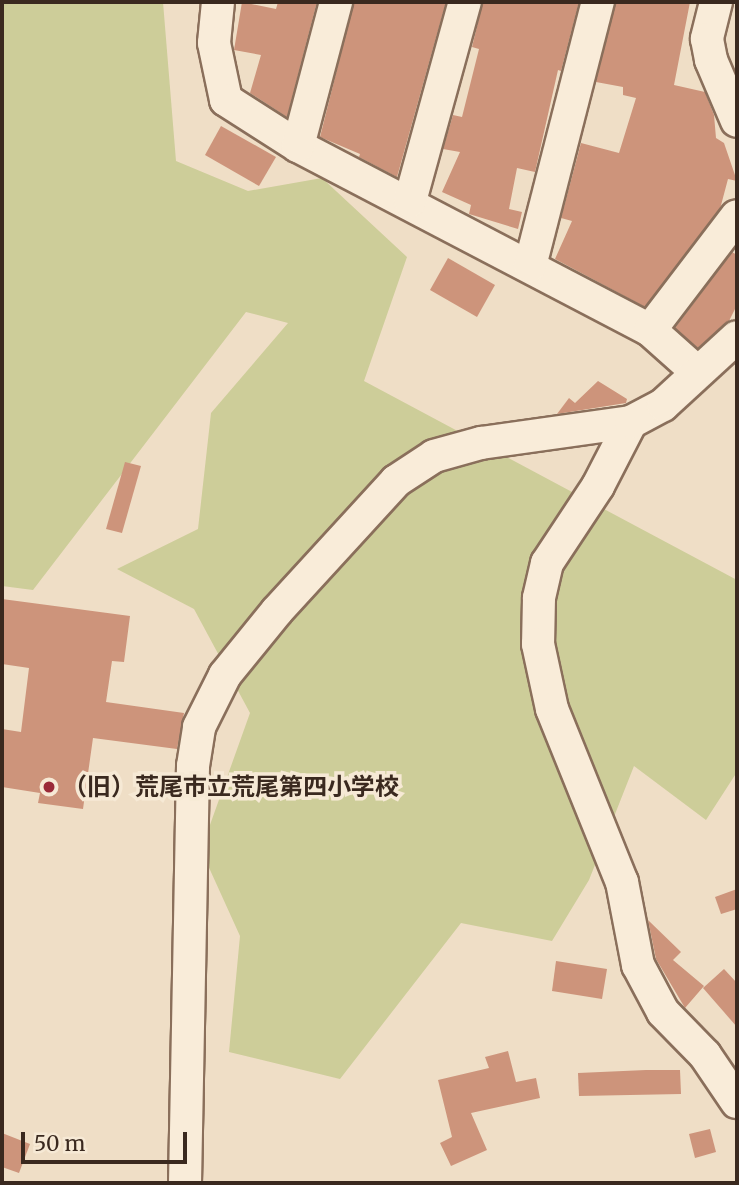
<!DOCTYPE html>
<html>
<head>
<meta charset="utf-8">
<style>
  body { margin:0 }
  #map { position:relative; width:739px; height:1185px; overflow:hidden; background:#efdec6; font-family:Merriweather,"Noto Sans JP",serif }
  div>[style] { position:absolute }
  .green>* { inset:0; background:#cdcd99 }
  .building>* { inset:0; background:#cd947b }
  .roads { filter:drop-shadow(2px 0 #8a6f5b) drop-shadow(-2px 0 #8a6f5b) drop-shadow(0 2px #8a6f5b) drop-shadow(0 -2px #8a6f5b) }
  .minor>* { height:32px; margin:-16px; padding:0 16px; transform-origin:16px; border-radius:16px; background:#f9ecd9 }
  .dots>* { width:19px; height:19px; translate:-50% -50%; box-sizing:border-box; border:4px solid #f6e9d5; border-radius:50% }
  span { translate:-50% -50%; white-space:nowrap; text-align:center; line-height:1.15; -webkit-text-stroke:7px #f6e9d5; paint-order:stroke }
  .poi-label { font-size:24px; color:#3a291f; font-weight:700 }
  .left { translate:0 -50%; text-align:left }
  .frame { position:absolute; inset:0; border:4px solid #3a291f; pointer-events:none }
  .scale { position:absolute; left:21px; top:1132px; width:166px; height:32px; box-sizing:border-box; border:4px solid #3a291f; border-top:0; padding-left:9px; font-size:21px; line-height:24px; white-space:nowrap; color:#3a291f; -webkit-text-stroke:5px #f6e9d5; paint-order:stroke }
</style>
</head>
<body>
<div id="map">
  <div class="green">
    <div style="clip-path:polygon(2px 2px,163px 2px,176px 161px,248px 191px,322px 178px,407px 257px,364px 381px,737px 580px,737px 772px,706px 820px,634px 766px,589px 880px,552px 941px,461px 923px,340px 1079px,229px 1052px,240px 936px,201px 850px,250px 713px,194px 609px,117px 569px,198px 529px,211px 413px,288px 323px,246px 312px,33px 590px,2px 586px)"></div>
  </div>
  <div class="building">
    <div style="clip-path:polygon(242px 2px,276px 9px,278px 2px,317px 2px,287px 117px,250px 93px,261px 55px,234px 50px)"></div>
    <div style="clip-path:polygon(354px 2px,446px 2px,397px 177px,359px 157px,360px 154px,320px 137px)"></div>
    <div style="clip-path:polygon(483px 2px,579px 2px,561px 71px,558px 70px,535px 172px,517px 168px,509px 209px,522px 212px,518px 229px,469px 214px,471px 205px,442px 192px,460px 152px,443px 149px,453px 115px,462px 117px,479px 49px,472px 47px)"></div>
    <div style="clip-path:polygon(616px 2px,690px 2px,674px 85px,705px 92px,714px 115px,716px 138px,724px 143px,737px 181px,728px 179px,720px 209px,645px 307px,555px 259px,572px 221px,561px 218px,581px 143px,619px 153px,636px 98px,623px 95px,623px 87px,596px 82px)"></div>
    <div style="clip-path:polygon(221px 126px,276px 157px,259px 186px,205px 155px)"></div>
    <div style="clip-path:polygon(732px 252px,737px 255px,737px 305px,729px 321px,698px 348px,675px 328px)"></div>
    <div style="clip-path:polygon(448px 258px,495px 285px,477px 317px,430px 290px)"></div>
    <div style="clip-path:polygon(598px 381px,627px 399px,626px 403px,557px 414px,569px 398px,575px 403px)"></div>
    <div style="clip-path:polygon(125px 462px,141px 466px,122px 533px,106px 529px)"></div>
    <div style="clip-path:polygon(2px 599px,130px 616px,124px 662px,112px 661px,106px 702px,184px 713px,177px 749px,93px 738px,83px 809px,38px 803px,40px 793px,2px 787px,2px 729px,21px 732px,29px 668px,2px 664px)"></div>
    <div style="clip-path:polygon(737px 889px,737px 909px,721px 914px,715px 897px)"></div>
    <div style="clip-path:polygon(648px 920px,681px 952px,673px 960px,704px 986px,685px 1008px,656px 959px)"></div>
    <div style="clip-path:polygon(556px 961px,607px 969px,602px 999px,552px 991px)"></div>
    <div style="clip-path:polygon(724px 969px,737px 983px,737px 1027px,703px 988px)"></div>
    <div style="clip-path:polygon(508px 1051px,516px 1082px,536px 1078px,540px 1098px,471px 1113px,487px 1150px,451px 1166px,440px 1143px,452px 1137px,438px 1080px,489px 1068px,485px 1057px)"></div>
    <div style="clip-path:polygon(646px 1070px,680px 1070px,681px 1094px,579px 1096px,578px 1073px)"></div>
    <div style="clip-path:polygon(710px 1129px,716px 1152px,695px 1158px,689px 1134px)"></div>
    <div style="clip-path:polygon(2px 1133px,30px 1144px,19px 1173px,2px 1167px)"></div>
  </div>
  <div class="roads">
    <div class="minor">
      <div style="left:218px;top:2px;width:41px;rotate:95.6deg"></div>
      <div style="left:214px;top:43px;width:58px;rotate:78.1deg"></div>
      <div style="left:226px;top:100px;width:85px;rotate:32.6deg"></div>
      <div style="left:298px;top:146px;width:397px;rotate:27.6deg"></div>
      <div style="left:650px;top:330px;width:62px;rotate:41.7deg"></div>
      <div style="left:716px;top:2px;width:38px;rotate:104deg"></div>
      <div style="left:707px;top:39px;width:21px;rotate:79deg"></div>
      <div style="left:711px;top:60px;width:66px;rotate:66.9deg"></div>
      <div style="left:298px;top:146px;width:149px;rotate:-75.2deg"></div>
      <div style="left:410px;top:201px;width:206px;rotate:-74.6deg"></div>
      <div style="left:530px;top:266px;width:273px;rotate:-75.6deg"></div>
      <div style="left:650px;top:330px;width:143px;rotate:-52.7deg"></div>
      <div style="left:631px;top:422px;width:72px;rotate:117.3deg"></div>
      <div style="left:598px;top:486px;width:92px;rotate:123.5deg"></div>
      <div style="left:547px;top:563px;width:36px;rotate:103deg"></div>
      <div style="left:539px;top:598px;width:46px;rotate:91.2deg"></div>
      <div style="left:538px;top:644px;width:66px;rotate:77.8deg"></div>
      <div style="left:552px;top:709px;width:187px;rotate:68deg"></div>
      <div style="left:622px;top:882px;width:85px;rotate:79.1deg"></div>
      <div style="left:638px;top:965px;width:53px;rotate:62deg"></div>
      <div style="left:663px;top:1012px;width:60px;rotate:45.7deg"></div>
      <div style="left:705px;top:1055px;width:57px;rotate:55.8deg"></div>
      <div style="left:185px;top:1183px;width:417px;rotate:-88.9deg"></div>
      <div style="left:193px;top:766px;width:39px;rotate:-81deg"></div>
      <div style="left:199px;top:727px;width:58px;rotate:-63.4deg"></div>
      <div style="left:225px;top:675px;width:82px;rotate:-50.9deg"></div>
      <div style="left:277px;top:611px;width:176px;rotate:-47.5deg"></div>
      <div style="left:396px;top:481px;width:45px;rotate:-33.3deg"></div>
      <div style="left:434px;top:456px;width:49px;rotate:-15.5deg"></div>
      <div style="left:481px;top:443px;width:151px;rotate:-8deg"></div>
      <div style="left:631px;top:422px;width:36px;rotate:-28deg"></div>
      <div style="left:663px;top:405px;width:100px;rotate:-42.6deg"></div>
    </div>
  </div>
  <div class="dots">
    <div style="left:49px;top:787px;background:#9a2a38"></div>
  </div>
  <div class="poi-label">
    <span class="left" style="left:63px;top:787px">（旧）荒尾市立荒尾第四小学校</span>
  </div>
  <div class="frame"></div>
  <div class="scale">50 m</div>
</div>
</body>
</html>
